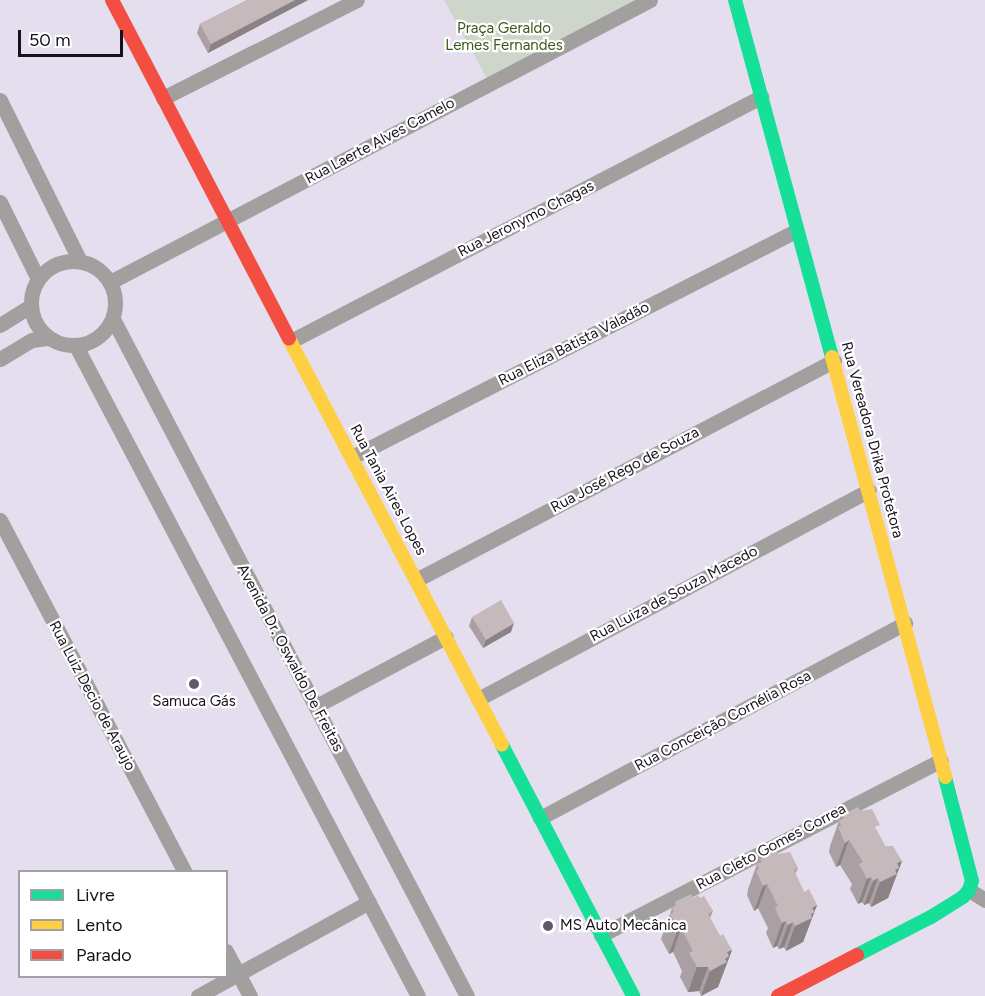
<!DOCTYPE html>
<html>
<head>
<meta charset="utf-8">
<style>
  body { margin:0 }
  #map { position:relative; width:985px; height:996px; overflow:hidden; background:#e5deef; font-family:Figtree,sans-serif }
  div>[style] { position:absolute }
  .green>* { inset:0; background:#ced6cb }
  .street>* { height:15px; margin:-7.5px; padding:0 7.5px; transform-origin:7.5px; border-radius:7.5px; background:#a2a09e }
  .street>.ring { margin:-7.5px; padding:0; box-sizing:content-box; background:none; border:15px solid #a2a09e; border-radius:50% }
  .fast>* { height:14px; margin:-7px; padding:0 7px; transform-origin:7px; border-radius:7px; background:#16e098 }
  .slow>* { height:14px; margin:-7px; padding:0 7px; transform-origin:7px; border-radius:7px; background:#ffcf43 }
  .jam>* { height:14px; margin:-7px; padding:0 7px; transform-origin:7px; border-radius:7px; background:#f24e42 }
  .wall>* { inset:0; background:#aa9fa2 }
  .shaded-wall>* { inset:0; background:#8b8284 }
  .building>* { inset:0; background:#c6b9bc }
  .dots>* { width:16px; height:16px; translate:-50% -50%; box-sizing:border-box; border:3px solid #fff; border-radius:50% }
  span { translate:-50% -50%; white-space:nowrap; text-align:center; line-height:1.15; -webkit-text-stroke:4.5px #fff; paint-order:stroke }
  .park-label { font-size:15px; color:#395915 }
  .street-label { font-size:15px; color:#16121c }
  .poi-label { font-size:15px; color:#16121c }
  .left { translate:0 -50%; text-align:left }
  .legend { position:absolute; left:18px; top:870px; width:210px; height:108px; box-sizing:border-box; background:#fff; border:2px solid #a2a0a4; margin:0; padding:8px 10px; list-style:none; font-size:18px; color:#16121c }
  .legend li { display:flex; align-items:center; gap:12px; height:30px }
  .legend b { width:30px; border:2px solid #a2a0a4 }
  .scale { position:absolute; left:18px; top:30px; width:105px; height:27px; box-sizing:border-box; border:3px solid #16121c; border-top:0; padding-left:8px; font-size:18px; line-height:21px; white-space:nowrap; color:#16121c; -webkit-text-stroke:4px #fff; paint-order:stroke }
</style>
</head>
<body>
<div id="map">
  <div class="green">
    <div style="clip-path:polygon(444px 0,650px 0,490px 84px)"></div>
  </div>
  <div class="street">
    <div style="left:163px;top:98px;width:217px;rotate:-26.8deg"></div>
    <div style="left:0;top:100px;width:180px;rotate:63.6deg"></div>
    <div style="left:0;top:202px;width:86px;rotate:63.7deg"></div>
    <div class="ring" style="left:31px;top:261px;width:69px;height:69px"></div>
    <div style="left:110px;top:282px;width:609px;rotate:-27.57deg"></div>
    <div style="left:113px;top:319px;width:764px;rotate:62.4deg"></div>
    <div style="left:0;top:325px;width:36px;rotate:-32deg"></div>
    <div style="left:291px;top:341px;width:530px;rotate:-27.44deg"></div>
    <div style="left:76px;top:346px;width:734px;rotate:62.25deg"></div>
    <div style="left:0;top:359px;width:37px;rotate:-31deg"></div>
    <div style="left:32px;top:340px;width:17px;rotate:-7deg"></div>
    <div style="left:352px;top:457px;width:498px;rotate:-27deg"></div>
    <div style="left:0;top:520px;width:398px;rotate:62.3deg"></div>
    <div style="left:416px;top:580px;width:472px;rotate:-27.7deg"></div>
    <div style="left:478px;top:699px;width:443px;rotate:-28.1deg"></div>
    <div style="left:316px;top:706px;width:147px;rotate:-28deg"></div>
    <div style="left:540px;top:818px;width:414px;rotate:-28.1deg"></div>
    <div style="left:969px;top:890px;width:19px;rotate:32deg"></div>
    <div style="left:601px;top:935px;width:382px;rotate:-27.2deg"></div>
    <div style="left:226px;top:951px;width:51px;rotate:61.9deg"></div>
    <div style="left:198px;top:996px;width:195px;rotate:-28.8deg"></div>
  </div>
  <div class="fast">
    <div style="left:735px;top:0;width:370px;rotate:74.8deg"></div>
    <div style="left:502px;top:745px;width:283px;rotate:62.4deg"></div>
    <div style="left:857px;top:955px;width:83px;rotate:-27.2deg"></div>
    <div style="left:931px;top:917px;width:38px;rotate:-32deg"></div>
    <div style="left:963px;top:897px;width:9px;rotate:-49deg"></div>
    <div style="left:969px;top:890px;width:9px;rotate:-72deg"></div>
    <div style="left:972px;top:881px;width:107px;rotate:-104.6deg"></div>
  </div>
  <div class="slow">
    <div style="left:289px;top:339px;width:458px;rotate:62.3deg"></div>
    <div style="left:832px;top:357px;width:435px;rotate:74.9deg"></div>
  </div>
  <div class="jam">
    <div style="left:112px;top:0;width:382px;rotate:62.4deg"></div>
    <div style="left:778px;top:996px;width:89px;rotate:-27.4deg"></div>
  </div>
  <div class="wall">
    <div style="clip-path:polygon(247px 0,308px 0,208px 53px,197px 33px,200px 24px)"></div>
    <div style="clip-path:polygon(472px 617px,511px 632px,483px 648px,469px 626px)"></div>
    <div style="clip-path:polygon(860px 811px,877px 831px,885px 846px,902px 861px,888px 898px,871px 907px,869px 903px,864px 905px,862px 902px,858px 904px,850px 889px,852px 884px,840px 865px,836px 867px,829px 852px,830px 847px,830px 846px,839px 821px,841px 820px,842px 815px)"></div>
    <div style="clip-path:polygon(778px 854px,798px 868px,795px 874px,804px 892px,817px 905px,803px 942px,786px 951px,784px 947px,779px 949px,777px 946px,773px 948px,766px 933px,768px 928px,758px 908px,754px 911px,747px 895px,748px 890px,748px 889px,757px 864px,759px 863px,760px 859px)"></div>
    <div style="clip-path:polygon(693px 898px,700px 898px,713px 911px,710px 918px,720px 936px,732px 950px,718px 987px,701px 996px,699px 991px,688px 992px,680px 977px,682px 971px,673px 952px,669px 954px,661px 939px,672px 908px,673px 907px,675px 902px)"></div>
  </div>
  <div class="shaded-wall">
    <div style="clip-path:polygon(295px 0,308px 0,208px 53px,211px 44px)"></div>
    <div style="clip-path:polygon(514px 623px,511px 632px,483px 648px,486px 640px)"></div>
    <div style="clip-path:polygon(849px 840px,840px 865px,836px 867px,845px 843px)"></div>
    <div style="clip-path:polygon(902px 861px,888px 898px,871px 907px,880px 882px,897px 863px)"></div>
    <div style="clip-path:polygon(871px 877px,862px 902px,858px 904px,867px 879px)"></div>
    <div style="clip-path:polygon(878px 878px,869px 903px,864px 905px,873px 881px)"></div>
    <div style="clip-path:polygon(767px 884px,758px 908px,754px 911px,763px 886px)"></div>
    <div style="clip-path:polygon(817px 905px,803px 942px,786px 951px,795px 926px,812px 908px)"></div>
    <div style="clip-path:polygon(786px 921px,777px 946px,773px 948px,782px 923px)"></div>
    <div style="clip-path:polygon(793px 922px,784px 947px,779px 949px,788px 925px)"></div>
    <div style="clip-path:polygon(681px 928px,673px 952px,669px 954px,678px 929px)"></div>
    <div style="clip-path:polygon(732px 950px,718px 987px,701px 996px,710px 971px,727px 952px)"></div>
    <div style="clip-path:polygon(697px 967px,708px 967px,699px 991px,688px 992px)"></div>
  </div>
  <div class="building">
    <div style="clip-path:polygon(247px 0,295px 0,211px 44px,200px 24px)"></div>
    <div style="clip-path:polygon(501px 600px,514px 623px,486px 640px,472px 617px)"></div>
    <div style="clip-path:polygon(858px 807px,860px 811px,872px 809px,880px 825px,875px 827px,885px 846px,893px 846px,902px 861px,897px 863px,899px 868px,895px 870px,897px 874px,880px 882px,878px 878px,873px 881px,871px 877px,867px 879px,859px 864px,863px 862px,849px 840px,845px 843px,838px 827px,841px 826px,839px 821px,844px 818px,842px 815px)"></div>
    <div style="clip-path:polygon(776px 851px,778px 854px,790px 852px,798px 868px,794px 870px,804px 892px,809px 889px,817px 905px,812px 908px,815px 912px,811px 914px,812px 918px,795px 926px,793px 922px,788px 925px,786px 921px,782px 923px,775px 908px,778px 906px,767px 884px,763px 886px,756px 871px,759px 869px,757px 864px,762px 862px,760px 859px)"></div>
    <div style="clip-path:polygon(691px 894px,693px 898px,698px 895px,700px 898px,704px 896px,713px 911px,708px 914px,720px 936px,723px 934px,732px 950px,727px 952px,729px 956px,725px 959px,727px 962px,710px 971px,708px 967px,697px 967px,689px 953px,693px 951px,681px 928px,678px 929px,670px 914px,674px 912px,672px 908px,676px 905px,675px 902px)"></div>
  </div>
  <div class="dots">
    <div style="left:194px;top:684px;background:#5e5966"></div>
    <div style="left:548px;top:926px;background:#5e5966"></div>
  </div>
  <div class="park-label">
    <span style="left:504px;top:37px">Praça Geraldo<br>Lemes Fernandes</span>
  </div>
  <div class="street-label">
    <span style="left:380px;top:141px;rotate:-28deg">Rua Laerte Alves Camelo</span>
    <span style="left:526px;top:219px;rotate:-27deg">Rua Jeronymo Chagas</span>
    <span style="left:574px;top:344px;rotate:-27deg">Rua Eliza Batista Valadão</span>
    <span style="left:872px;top:440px;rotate:75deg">Rua Vereadora Drika Protetora</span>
    <span style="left:625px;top:470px;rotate:-28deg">Rua José Rego de Souza</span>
    <span style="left:388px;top:490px;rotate:62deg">Rua Tania Aires Lopes</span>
    <span style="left:674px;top:594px;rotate:-28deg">Rua Luiza de Souza Macedo</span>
    <span style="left:290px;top:658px;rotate:62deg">Avenida Dr. Oswaldo De Freitas</span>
    <span style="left:92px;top:696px;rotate:62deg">Rua Luiz Decio de Araujo</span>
    <span style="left:723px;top:721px;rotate:-28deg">Rua Conceição Cornélia Rosa</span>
    <span style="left:771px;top:847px;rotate:-28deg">Rua Cleto Gomes Correa</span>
  </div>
  <div class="poi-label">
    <span style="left:194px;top:702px">Samuca Gás</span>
    <span class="left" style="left:560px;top:926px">MS Auto Mecânica</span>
  </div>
  <ul class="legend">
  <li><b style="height:8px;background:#16e098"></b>Livre</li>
  <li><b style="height:8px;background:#ffcf43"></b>Lento</li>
  <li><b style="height:8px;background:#f24e42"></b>Parado</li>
  </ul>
  <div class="scale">50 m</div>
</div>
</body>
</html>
